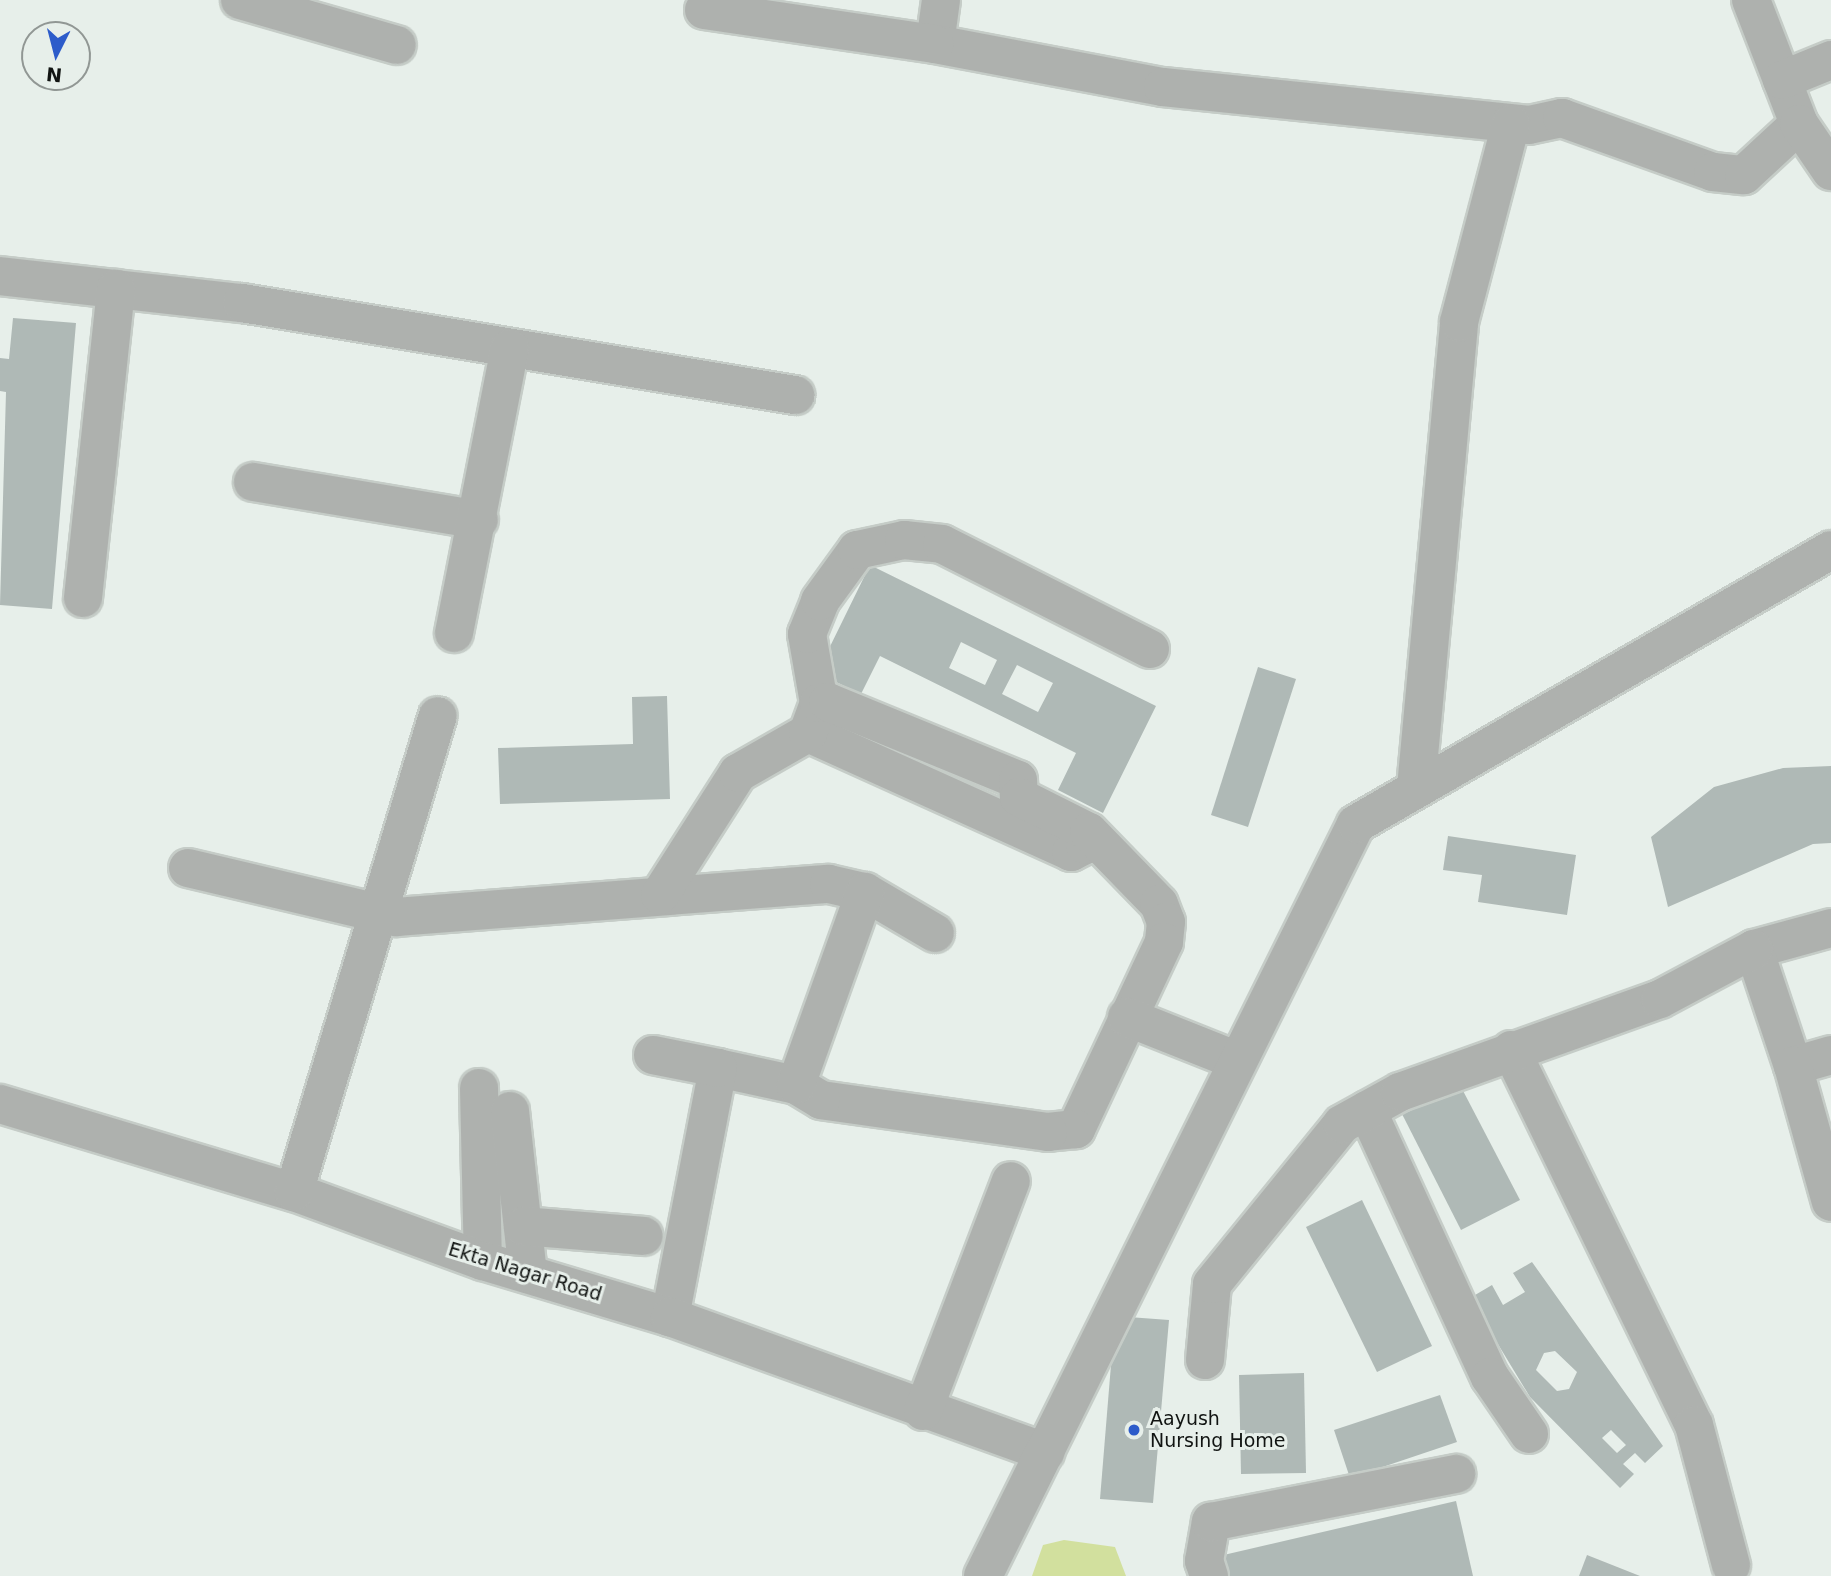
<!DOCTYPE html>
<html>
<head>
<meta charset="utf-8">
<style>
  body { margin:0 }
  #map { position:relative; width:1831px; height:1576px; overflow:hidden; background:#e7efea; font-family:"DejaVu Sans",sans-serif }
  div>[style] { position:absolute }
  .green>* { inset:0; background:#d2e09e }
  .building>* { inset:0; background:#afb9b6 }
  .roads { filter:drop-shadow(2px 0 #c5ccc7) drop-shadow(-2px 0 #c5ccc7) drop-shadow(0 2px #c5ccc7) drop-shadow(0 -2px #c5ccc7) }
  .minor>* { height:38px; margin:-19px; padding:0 19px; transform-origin:19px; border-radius:19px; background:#aeb1ae }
  .dots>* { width:19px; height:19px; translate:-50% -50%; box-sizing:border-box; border:4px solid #e7efea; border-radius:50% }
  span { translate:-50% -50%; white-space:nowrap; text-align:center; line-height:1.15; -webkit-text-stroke:6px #e7efea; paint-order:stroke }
  .street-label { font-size:19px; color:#111412 }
  .poi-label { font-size:19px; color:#111412 }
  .left { translate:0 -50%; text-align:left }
  .north { position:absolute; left:21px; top:21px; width:70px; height:70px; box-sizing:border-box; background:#e7efea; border:2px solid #919794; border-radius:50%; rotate:186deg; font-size:19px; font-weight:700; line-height:28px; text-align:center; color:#111412 }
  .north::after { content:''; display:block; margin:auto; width:24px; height:32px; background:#2d5cca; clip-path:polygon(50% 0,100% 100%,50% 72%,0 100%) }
</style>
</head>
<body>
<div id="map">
  <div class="green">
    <div style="clip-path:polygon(1064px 1540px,1115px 1547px,1126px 1576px,1032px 1576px,1043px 1545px)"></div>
  </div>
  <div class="building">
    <div style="clip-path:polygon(13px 318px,76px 323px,52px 609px,0 605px,6px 392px,0 391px,0 358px,9px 359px)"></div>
    <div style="clip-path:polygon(evenodd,870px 565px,1156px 706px,1103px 813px,1058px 790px,1076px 753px,880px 656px,861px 694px,817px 673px,870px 565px,961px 642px,997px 660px,985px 685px,949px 668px,961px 642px,870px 565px,1017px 665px,1053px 683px,1038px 712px,1002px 694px,1017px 665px)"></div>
    <div style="clip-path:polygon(1258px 667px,1296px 679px,1248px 827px,1211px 815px)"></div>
    <div style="clip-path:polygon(667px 696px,670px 799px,500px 804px,498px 748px,633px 744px,632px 697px)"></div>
    <div style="clip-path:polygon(1831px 766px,1831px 843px,1813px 844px,1668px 907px,1651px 837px,1714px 787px,1783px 768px)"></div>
    <div style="clip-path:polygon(1448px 836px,1576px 855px,1567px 915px,1478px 902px,1482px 875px,1443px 870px)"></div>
    <div style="clip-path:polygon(1460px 1085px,1520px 1200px,1461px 1230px,1402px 1114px)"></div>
    <div style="clip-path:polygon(1362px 1200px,1432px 1346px,1377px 1372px,1306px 1227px)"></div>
    <div style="clip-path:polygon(evenodd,1532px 1262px,1663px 1446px,1645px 1463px,1635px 1453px,1623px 1464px,1634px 1474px,1620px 1488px,1530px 1397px,1470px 1298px,1492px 1285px,1503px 1305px,1525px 1292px,1513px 1273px,1532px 1262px,1555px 1351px,1577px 1372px,1569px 1389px,1557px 1391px,1536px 1370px,1544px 1353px,1555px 1351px,1532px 1262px,1611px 1430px,1626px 1445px,1617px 1453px,1602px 1438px,1611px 1430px)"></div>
    <div style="clip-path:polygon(1115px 1316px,1169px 1320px,1153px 1503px,1100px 1499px)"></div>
    <div style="clip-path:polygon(1304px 1373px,1306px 1473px,1241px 1474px,1239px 1375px)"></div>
    <div style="clip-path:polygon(1440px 1395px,1457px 1442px,1350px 1478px,1334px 1430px)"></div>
    <div style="clip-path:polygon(1456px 1501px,1473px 1576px,1219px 1576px,1215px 1557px)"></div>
    <div style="clip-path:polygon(1587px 1555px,1640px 1576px,1579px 1576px)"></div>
  </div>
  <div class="roads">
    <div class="minor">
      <div style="left:240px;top:0;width:163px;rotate:16deg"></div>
      <div style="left:941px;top:0;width:44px;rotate:97.8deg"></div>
      <div style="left:935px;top:44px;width:232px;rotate:10.7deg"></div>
      <div style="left:1163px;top:87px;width:368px;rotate:5.9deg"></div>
      <div style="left:1529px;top:125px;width:34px;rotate:-12deg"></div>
      <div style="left:1562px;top:118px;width:160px;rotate:19.7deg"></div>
      <div style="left:1713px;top:172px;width:31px;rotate:6deg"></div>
      <div style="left:1744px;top:175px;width:75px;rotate:-42.8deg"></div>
      <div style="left:1751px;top:0;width:133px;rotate:68.8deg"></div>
      <div style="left:1799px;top:124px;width:57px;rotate:55.8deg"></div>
      <div style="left:704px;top:10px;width:233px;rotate:8.4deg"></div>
      <div style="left:1782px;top:80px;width:53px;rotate:-22.2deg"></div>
      <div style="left:0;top:276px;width:244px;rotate:6.4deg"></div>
      <div style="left:242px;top:303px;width:561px;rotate:9.45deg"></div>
      <div style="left:253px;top:482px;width:229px;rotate:9.5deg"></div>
      <div style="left:83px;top:598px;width:311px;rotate:-83.9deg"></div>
      <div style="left:454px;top:633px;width:290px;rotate:-78.9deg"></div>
      <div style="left:819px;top:703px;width:70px;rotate:-99.9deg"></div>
      <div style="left:807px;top:634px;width:35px;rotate:-68deg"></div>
      <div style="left:820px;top:601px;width:63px;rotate:-54deg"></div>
      <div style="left:857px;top:550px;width:48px;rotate:-12deg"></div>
      <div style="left:904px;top:540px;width:38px;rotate:6deg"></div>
      <div style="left:942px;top:544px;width:233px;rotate:26.8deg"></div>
      <div style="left:808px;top:733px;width:289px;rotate:24.3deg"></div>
      <div style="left:1071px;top:852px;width:16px;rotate:-27deg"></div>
      <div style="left:1085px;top:845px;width:11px;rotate:-75deg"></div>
      <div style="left:1416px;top:788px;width:468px;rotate:-84.7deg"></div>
      <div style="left:1459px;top:322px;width:205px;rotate:-75.3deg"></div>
      <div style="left:188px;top:868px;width:214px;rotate:13.3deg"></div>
      <div style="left:396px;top:917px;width:434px;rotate:-4.4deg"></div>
      <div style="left:829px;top:884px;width:37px;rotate:13deg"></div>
      <div style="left:865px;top:892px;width:81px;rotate:30.4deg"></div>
      <div style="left:660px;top:895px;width:145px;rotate:-57.4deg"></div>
      <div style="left:738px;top:773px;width:81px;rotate:-29.7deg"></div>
      <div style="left:808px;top:733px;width:32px;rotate:-70deg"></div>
      <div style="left:819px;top:703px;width:9px;rotate:-6deg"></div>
      <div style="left:828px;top:702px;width:205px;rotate:22.3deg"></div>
      <div style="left:1018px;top:780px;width:17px;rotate:87deg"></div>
      <div style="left:1019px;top:797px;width:78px;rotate:26.6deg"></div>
      <div style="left:1089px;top:832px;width:100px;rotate:45.8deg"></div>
      <div style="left:1159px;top:904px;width:19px;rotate:69deg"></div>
      <div style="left:1166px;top:922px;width:20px;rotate:96deg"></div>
      <div style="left:1164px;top:942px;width:207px;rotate:115.2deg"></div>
      <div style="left:1076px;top:1129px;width:28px;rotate:174deg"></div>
      <div style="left:1048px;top:1132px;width:229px;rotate:-172deg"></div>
      <div style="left:821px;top:1100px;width:29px;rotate:-149deg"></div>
      <div style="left:796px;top:1085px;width:80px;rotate:-167.7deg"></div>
      <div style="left:718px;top:1068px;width:254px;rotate:100.9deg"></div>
      <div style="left:1831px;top:928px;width:80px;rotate:164.7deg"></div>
      <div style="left:1754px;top:949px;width:123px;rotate:71.6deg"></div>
      <div style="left:1793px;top:1066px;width:40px;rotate:-16deg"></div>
      <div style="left:1127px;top:1017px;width:116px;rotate:21.7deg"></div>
      <div style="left:1511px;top:1050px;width:417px;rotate:64deg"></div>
      <div style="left:1694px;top:1425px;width:145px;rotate:75.2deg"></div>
      <div style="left:653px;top:1055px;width:66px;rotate:11.3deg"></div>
      <div style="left:1793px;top:1066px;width:141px;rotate:74.4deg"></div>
      <div style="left:796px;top:1085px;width:205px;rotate:-70.3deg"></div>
      <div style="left:479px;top:1088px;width:173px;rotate:88.7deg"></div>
      <div style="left:0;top:1104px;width:307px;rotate:16.7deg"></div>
      <div style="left:294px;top:1192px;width:201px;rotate:20.1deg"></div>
      <div style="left:483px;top:1261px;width:195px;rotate:16.7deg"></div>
      <div style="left:670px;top:1317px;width:399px;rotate:19.8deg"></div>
      <div style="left:1367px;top:1110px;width:294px;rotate:65.3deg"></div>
      <div style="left:1490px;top:1377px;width:69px;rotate:55.6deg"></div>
      <div style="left:510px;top:1111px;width:163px;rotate:83.7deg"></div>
      <div style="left:294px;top:1192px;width:497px;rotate:-73.2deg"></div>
      <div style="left:523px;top:1226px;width:121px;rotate:4.7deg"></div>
      <div style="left:1205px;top:1360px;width:76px;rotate:-84.7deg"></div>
      <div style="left:1212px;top:1284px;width:206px;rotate:-50.9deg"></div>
      <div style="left:1342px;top:1124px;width:66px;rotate:-28.9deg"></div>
      <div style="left:1400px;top:1092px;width:276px;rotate:-19.7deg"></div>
      <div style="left:1660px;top:999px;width:106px;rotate:-28deg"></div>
      <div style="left:923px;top:1411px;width:246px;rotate:-69.1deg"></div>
      <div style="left:983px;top:1576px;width:839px;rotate:-63.62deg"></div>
      <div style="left:1356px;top:824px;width:548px;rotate:-29.98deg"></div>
      <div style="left:1209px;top:1576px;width:16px;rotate:-108deg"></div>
      <div style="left:1204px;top:1561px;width:40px;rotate:-80deg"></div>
      <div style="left:1211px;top:1522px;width:250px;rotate:-11.1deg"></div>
    </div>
  </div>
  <div class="dots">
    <div style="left:1134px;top:1430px;background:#2d5cca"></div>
  </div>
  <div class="street-label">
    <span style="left:525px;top:1272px;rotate:17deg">Ekta Nagar Road</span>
  </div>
  <div class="poi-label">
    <span class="left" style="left:1150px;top:1430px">Aayush<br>Nursing Home</span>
  </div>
  <div class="north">N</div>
</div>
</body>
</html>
